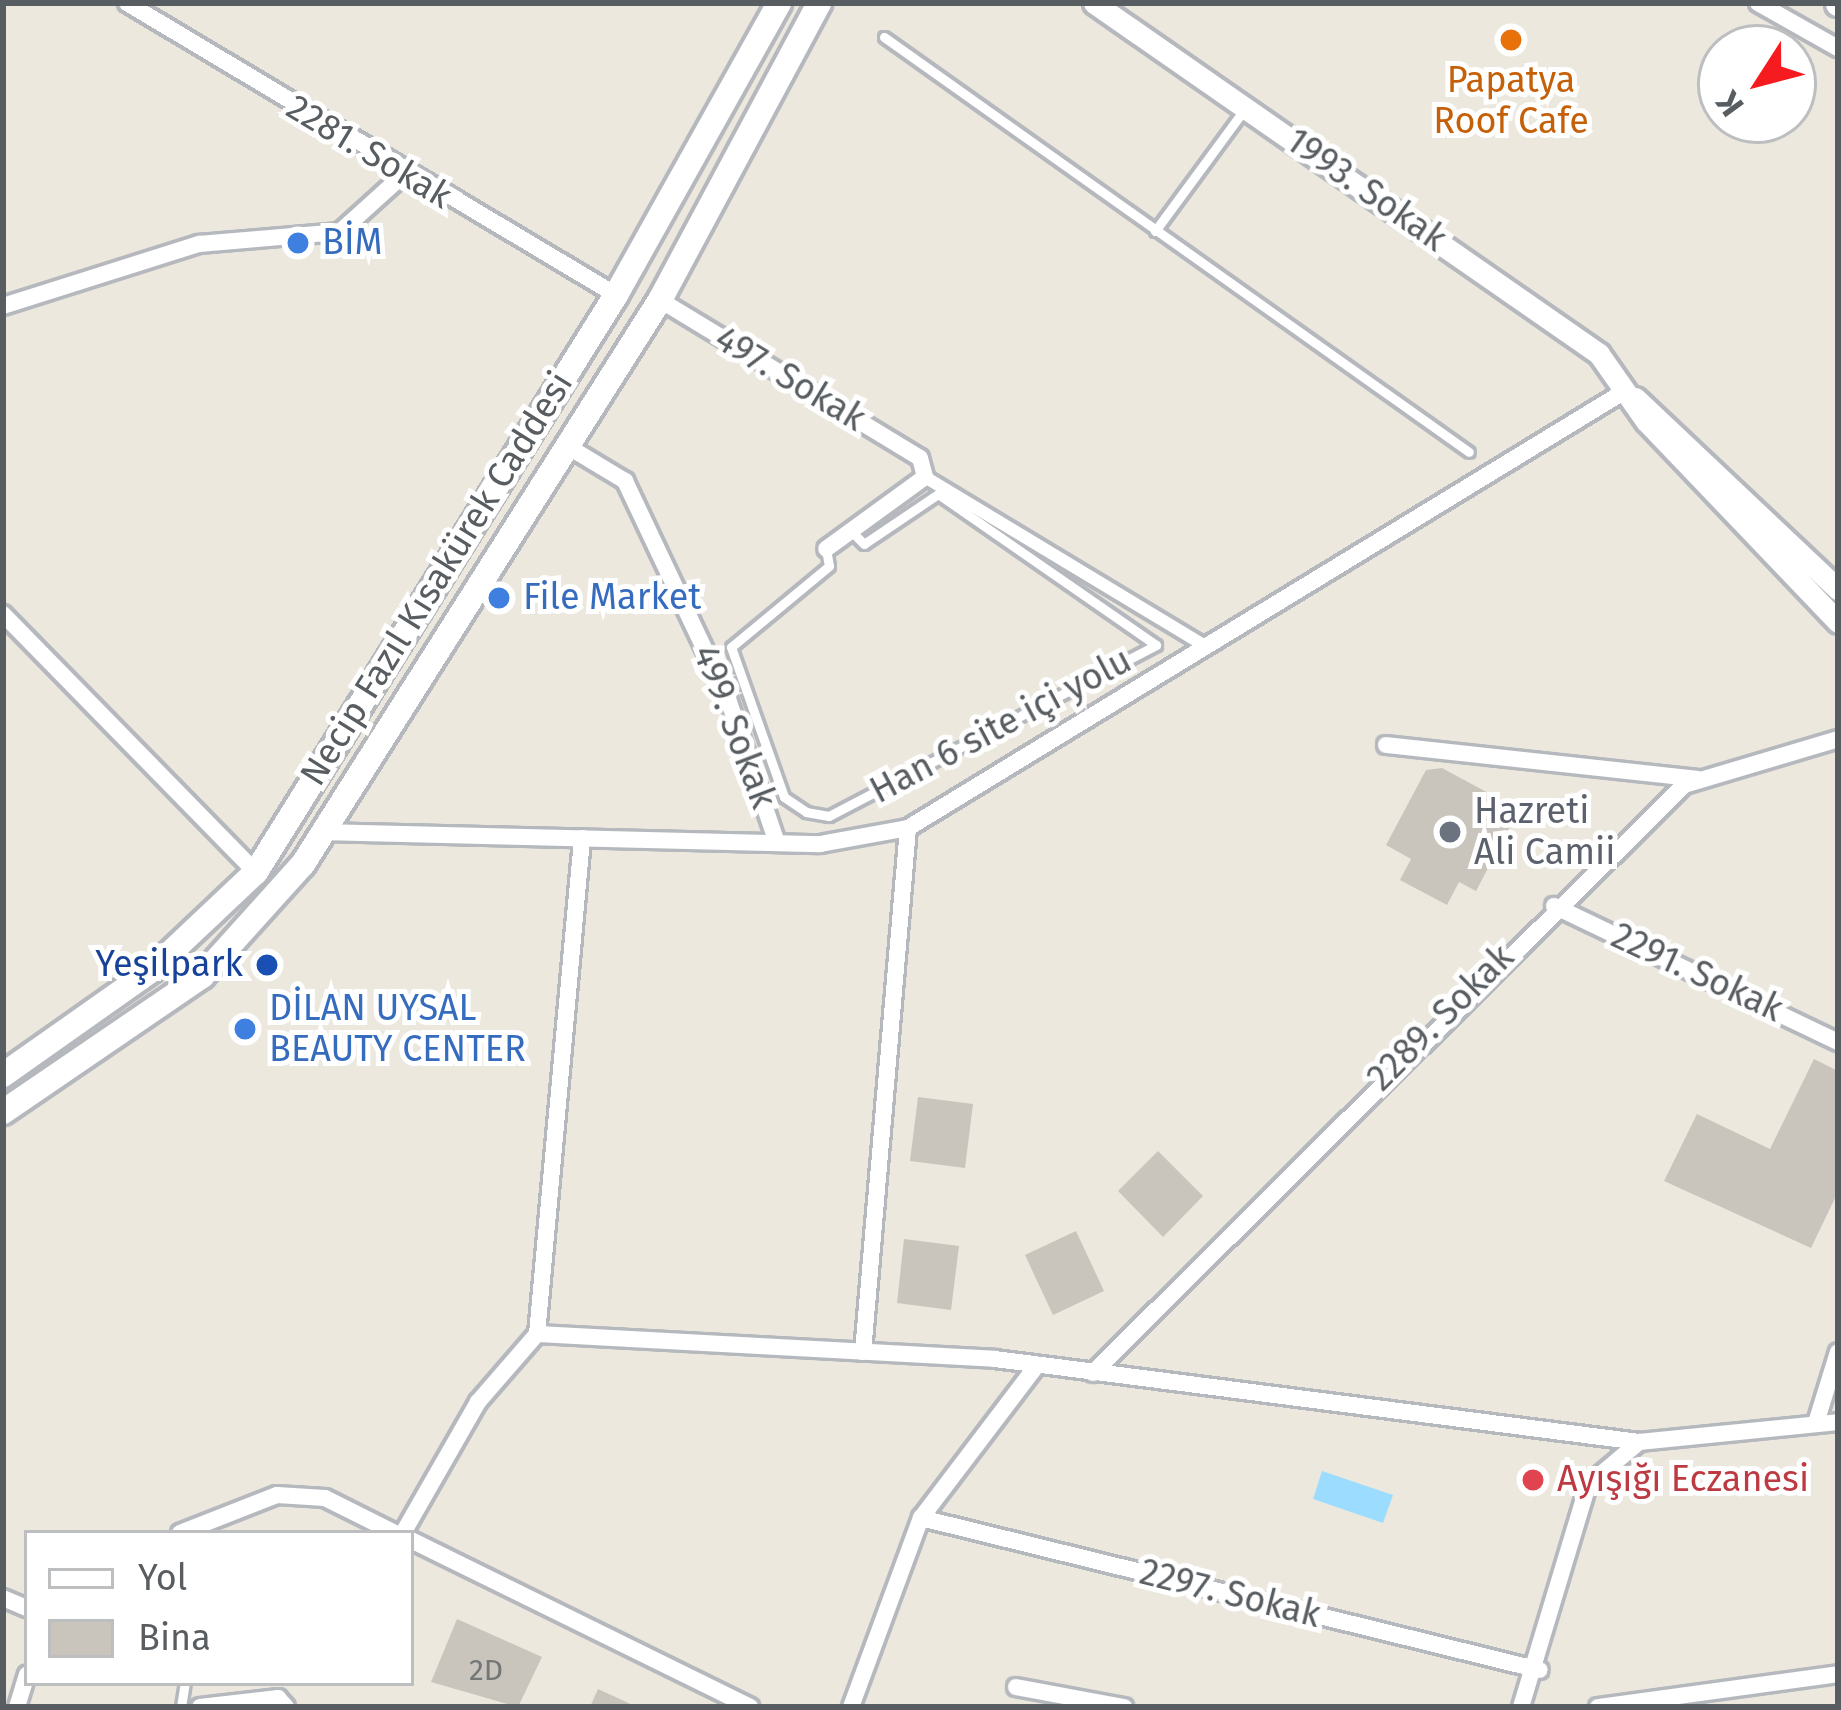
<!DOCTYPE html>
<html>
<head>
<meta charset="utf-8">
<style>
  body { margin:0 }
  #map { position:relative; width:1841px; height:1710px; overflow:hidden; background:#ece8de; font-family:"Fira Sans",sans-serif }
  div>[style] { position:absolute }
  .water>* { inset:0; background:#9cddff }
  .building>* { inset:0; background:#c9c5bd }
  .roads { filter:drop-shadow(3px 0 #b5b8bd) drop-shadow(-3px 0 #b5b8bd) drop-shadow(0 3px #b5b8bd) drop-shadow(0 -3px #b5b8bd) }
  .service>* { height:9px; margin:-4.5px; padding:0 4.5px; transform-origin:4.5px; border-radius:4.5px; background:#fff }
  .pedestrian>* { height:12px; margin:-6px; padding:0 6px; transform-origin:6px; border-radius:6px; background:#fff }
  .minor>* { height:16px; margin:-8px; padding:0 8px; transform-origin:8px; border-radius:8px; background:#fff }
  .tertiary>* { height:21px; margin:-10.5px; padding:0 10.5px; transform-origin:10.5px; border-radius:10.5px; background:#fff }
  .secondary>* { height:24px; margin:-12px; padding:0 12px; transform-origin:12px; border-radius:12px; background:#fff }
  .dots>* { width:33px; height:33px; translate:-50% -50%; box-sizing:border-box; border:6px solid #fff; border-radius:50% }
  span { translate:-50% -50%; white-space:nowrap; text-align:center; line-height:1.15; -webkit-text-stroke:10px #fff; paint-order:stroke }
  .number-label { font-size:30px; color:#747778 }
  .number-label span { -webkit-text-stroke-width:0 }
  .food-label { font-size:36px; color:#c56008 }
  .street-label { font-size:36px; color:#585d61 }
  .shop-label { font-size:36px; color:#366cbe }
  .left { translate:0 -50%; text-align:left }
  .worship-label { font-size:36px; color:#5b616d }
  .transit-label { font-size:36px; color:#164399 }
  .right { translate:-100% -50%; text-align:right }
  .health-label { font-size:36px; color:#be3a42 }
  .frame { position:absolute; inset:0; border:6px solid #585d61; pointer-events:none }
  .legend { position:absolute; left:24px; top:1530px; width:390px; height:156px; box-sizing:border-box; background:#fff; border:3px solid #bcbec0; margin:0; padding:15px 21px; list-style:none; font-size:36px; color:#585d61 }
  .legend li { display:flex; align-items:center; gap:24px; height:60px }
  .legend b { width:60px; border:3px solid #bcbec0 }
  .north { position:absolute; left:1697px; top:24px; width:120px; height:120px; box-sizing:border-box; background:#fff; border:3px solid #bcbec0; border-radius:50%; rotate:234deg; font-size:33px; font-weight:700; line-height:48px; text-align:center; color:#585d61 }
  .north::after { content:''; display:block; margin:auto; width:42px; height:54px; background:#f61b1f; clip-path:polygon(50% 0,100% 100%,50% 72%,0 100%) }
</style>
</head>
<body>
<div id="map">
  <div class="water">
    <div style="clip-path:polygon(1322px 1471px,1393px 1495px,1383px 1523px,1313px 1499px)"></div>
  </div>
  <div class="building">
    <div style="clip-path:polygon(1442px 768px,1505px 802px,1500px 812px,1514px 819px,1476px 891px,1459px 882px,1447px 905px,1400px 880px,1411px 859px,1386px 845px,1426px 770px)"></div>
    <div style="clip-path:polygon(1814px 1059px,1838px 1071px,1838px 1192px,1811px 1248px,1664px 1181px,1697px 1114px,1770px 1149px)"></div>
    <div style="clip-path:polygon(918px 1097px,973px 1104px,965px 1168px,910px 1161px)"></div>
    <div style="clip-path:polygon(1158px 1151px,1203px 1196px,1163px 1237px,1118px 1191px)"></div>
    <div style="clip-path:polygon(1076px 1231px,1104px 1291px,1053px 1315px,1025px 1255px)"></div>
    <div style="clip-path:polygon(904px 1239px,959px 1246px,951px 1310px,897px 1303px)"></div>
    <div style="clip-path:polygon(457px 1619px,542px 1657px,518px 1707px,431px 1682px)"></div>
    <div style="clip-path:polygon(598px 1689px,637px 1707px,590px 1707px)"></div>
  </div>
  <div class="roads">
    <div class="service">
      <div style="left:884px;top:37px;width:717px;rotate:35.35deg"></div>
      <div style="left:1155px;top:231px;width:150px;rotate:-53.7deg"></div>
      <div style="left:826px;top:549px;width:17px;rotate:80deg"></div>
      <div style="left:829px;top:566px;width:127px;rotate:140.4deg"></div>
      <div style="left:731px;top:647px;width:159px;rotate:70.5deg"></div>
      <div style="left:784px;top:797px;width:27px;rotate:34deg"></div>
      <div style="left:806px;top:812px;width:23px;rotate:10deg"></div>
      <div style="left:829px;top:816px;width:369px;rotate:-27.6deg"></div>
      <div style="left:1156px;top:645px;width:265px;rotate:-145.3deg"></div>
      <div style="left:938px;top:494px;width:89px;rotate:146deg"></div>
      <div style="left:864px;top:544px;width:18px;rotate:-135deg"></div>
      <div style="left:181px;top:1707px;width:24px;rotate:-81deg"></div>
    </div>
    <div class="pedestrian">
      <div style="left:925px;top:477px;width:326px;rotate:31.1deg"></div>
    </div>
    <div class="minor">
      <div style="left:127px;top:3px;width:570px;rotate:30.84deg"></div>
      <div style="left:1758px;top:3px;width:92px;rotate:29.4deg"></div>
      <div style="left:660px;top:300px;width:304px;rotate:31.3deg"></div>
      <div style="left:920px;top:458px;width:20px;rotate:75deg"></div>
      <div style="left:925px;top:477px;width:122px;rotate:144deg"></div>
      <div style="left:3px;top:306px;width:206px;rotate:-17.6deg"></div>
      <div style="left:199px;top:244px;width:142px;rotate:-4.9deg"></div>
      <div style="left:340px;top:232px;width:85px;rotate:-42.1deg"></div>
      <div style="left:567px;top:446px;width:68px;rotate:31.1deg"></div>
      <div style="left:625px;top:481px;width:241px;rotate:64.7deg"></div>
      <div style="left:728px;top:699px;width:149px;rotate:71.2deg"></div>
      <div style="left:3px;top:614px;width:361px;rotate:45.6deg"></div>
      <div style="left:1386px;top:745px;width:313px;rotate:6.2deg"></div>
      <div style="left:321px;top:832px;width:499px;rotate:1.4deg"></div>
      <div style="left:820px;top:844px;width:89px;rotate:-10.3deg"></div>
      <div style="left:908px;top:828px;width:840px;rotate:-31.36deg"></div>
      <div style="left:1554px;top:906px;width:315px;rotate:25.6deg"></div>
      <div style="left:537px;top:1334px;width:498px;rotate:-84.8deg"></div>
      <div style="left:863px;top:1352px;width:526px;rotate:-85.09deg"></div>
      <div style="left:1093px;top:1373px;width:834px;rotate:-44.85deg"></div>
      <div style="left:1684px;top:785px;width:161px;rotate:-16.6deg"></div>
      <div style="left:1816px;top:1423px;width:74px;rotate:-72.8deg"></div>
      <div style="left:921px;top:1518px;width:637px;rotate:13.8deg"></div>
      <div style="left:180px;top:1533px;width:104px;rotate:-21.4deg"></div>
      <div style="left:277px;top:1495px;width:48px;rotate:3.6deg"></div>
      <div style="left:325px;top:1498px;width:78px;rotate:26.6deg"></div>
      <div style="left:403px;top:1533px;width:151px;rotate:-60.2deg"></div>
      <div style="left:478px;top:1402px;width:90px;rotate:-49.1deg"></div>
      <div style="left:537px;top:1334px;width:459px;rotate:3.1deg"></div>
      <div style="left:995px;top:1359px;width:649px;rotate:7.34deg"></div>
      <div style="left:411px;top:1540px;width:378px;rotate:26.2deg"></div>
      <div style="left:3px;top:1598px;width:26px;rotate:23deg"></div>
      <div style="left:1016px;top:1687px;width:110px;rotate:10.5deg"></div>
      <div style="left:17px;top:1707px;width:34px;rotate:-73deg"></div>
      <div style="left:200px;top:1707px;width:79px;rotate:-6.6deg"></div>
      <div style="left:278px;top:1698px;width:12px;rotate:48deg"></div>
      <div style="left:851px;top:1707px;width:202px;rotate:-69.7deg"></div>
      <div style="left:921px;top:1518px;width:192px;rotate:-52.8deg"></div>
      <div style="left:1521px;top:1707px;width:232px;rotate:-73.2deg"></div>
      <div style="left:1588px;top:1485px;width:67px;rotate:-40.1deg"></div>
      <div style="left:1639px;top:1442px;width:200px;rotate:-5.7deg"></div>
      <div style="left:1598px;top:1707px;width:242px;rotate:-7.8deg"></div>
    </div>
    <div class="tertiary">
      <div style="left:1094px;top:3px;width:615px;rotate:34.8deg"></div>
      <div style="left:1599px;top:354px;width:82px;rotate:55deg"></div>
      <div style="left:1646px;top:421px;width:278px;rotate:46.3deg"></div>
      <div style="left:1635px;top:398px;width:279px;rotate:43.3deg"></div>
    </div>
    <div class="secondary">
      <div style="left:1838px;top:3px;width:1px;rotate:90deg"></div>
      <div style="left:3px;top:1075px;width:184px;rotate:-35.2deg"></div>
      <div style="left:153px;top:969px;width:141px;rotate:-43.3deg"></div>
      <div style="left:256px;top:872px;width:680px;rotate:-58.04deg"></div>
      <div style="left:616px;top:295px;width:334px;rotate:-60.8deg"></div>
      <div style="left:3px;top:1112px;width:241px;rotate:-34.3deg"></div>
      <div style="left:202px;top:976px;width:151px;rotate:-48deg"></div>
      <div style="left:303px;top:864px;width:667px;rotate:-57.67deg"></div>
      <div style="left:660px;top:300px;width:337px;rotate:-61.8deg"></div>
    </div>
  </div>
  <div class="dots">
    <div style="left:1511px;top:40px;background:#e8710a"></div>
    <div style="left:298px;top:243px;background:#3f7fe0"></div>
    <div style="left:499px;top:598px;background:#3f7fe0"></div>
    <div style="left:1450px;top:832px;background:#6b7280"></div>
    <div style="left:267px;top:965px;background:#1a4fb4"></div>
    <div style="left:245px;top:1029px;background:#3f7fe0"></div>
    <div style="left:1533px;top:1480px;background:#e0444e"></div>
  </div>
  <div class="number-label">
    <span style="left:486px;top:1670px">2D</span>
  </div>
  <div class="food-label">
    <span style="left:1511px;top:101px">Papatya<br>Roof Cafe</span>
  </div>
  <div class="street-label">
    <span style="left:369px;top:152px;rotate:31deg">2281. Sokak</span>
    <span style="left:1366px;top:190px;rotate:35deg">1993. Sokak</span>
    <span style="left:790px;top:379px;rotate:31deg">497. Sokak</span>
    <span style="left:437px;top:579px;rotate:-58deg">Necip Fazıl Kısakürek Caddesi</span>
    <span style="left:1001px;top:726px;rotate:-28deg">Han 6 site içi yolu</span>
    <span style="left:734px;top:727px;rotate:69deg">499. Sokak</span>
    <span style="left:1697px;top:973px;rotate:25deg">2291. Sokak</span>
    <span style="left:1441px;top:1018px;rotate:-45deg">2289. Sokak</span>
    <span style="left:1230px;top:1594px;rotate:14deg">2297. Sokak</span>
  </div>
  <div class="shop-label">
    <span class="left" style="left:322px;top:243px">BİM</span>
    <span class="left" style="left:523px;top:598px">File Market</span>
    <span class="left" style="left:269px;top:1029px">DİLAN UYSAL<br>BEAUTY CENTER</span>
  </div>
  <div class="worship-label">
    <span class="left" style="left:1474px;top:832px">Hazreti<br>Ali Camii</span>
  </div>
  <div class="transit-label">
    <span class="right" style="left:243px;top:965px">Yeşilpark</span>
  </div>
  <div class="health-label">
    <span class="left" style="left:1557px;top:1480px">Ayışığı Eczanesi</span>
  </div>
  <div class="frame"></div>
  <ul class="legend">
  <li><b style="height:15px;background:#fff"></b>Yol</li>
  <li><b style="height:33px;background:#c9c5bd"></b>Bina</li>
  </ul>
  <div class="north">K</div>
</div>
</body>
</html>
